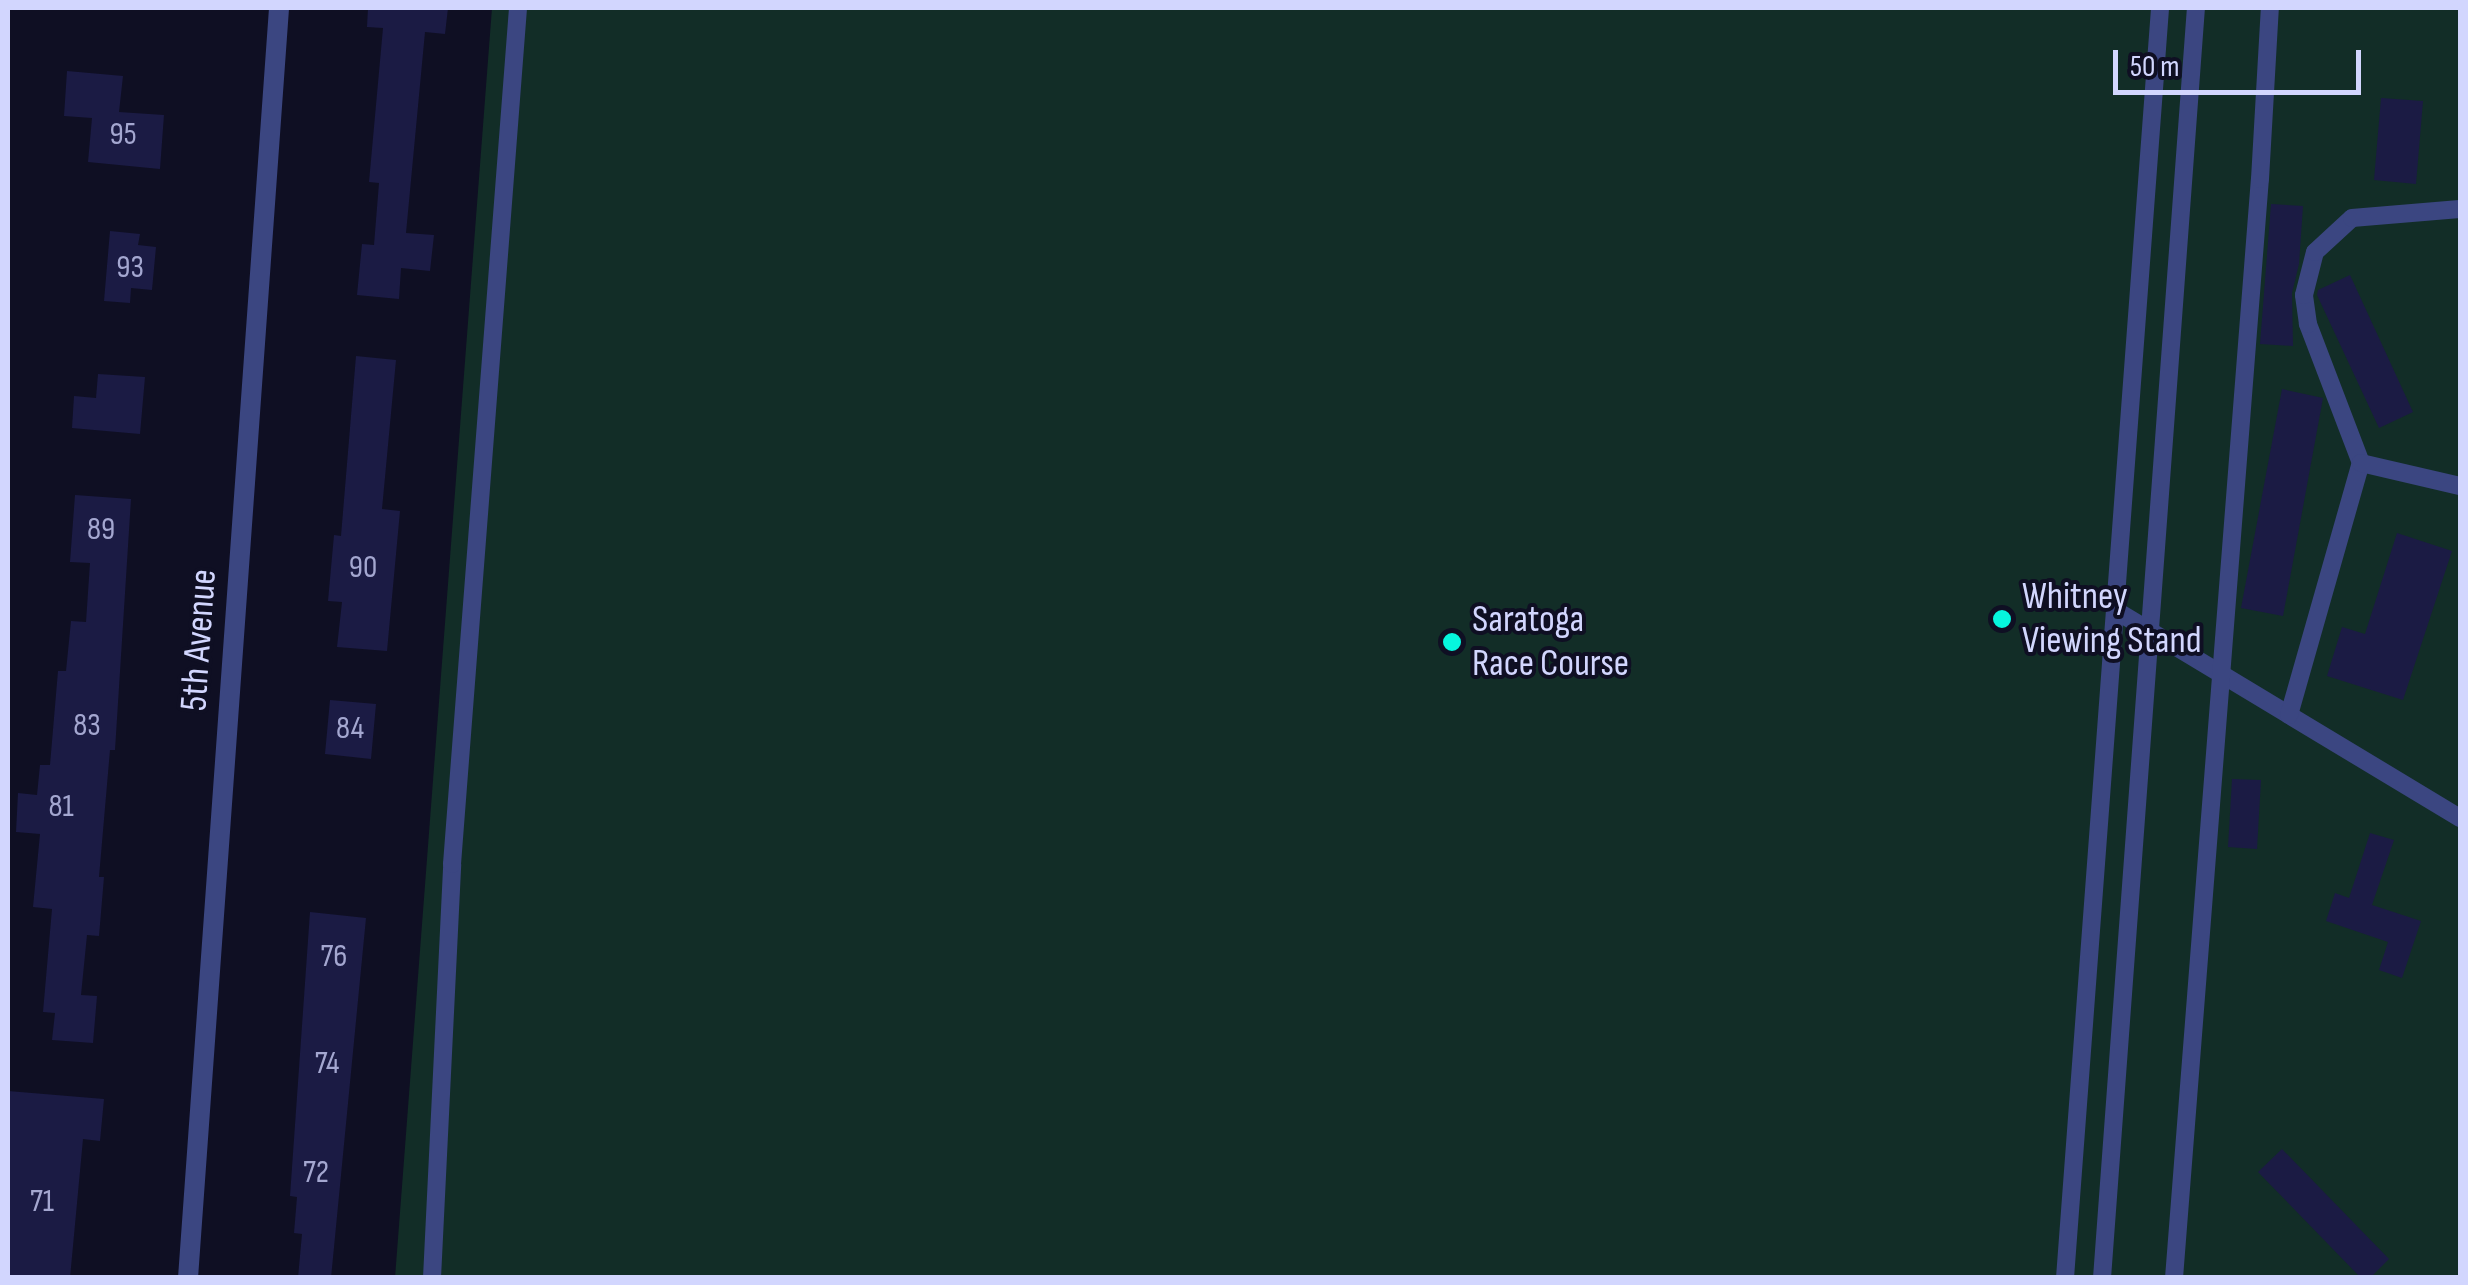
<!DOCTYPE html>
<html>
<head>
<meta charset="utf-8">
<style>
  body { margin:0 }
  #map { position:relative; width:2468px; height:1285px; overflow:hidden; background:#0f0f23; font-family:"Sofia Sans Condensed",sans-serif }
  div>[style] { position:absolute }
  .green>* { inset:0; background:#122d27 }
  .building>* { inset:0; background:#1b1b44 }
  .lane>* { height:18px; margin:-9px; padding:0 9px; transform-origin:9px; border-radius:9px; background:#3b4681 }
  .street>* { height:20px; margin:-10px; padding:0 10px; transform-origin:10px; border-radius:10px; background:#3b4681 }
  .dots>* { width:28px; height:28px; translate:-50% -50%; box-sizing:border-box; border:5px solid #0f0f23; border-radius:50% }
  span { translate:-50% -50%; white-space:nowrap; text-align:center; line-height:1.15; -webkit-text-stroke:8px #0f0f23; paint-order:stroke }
  .number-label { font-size:32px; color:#a4a7d0 }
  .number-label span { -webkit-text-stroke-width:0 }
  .poi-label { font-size:38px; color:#d2d6fe }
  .left { translate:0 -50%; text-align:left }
  .street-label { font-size:38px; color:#d2d6fe }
  .frame { position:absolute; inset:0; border:10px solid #d2d6fe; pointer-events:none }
  .scale { position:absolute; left:2113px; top:50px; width:248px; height:45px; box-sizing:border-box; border:5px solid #d2d6fe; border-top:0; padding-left:12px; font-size:30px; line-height:35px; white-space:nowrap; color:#d2d6fe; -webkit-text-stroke:8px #0f0f23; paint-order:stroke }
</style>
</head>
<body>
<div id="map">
  <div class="green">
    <div style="clip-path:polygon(492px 8px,2460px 8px,2460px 1277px,395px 1278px)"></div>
  </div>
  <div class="building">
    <div style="clip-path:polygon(368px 8px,448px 8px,445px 34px,425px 32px,406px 233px,434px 235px,430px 271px,401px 268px,399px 299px,357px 295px,362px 244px,374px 245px,379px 183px,369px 182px,383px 28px,367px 27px)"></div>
    <div style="clip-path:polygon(67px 71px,123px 76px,119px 112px,164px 115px,160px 169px,88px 162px,92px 118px,64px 116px)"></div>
    <div style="clip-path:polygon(2381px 98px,2423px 101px,2416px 184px,2374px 180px)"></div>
    <div style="clip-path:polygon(2271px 204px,2303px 206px,2299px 264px,2292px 293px,2293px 346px,2260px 344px)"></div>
    <div style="clip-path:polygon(110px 231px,140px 234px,138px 245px,156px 247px,152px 290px,131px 288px,130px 303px,104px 301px)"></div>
    <div style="clip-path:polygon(2350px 275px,2413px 412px,2379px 428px,2317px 295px,2318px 290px)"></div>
    <div style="clip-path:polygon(356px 356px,396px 360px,382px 509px,400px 511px,387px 651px,337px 647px,342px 602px,328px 601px,334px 535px,341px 536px)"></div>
    <div style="clip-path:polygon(98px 374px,145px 377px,140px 434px,72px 428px,74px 396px,96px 398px)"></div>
    <div style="clip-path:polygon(2282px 389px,2323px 398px,2283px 616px,2241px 608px)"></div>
    <div style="clip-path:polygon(75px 495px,131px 499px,115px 750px,110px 750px,99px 877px,104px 877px,99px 936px,87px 935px,81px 995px,97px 996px,93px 1043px,52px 1040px,55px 1013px,43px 1012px,52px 909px,33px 907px,40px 834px,16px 832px,18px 793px,37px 795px,40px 765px,50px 765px,58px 671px,66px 671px,71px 621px,86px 622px,90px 563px,70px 562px)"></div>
    <div style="clip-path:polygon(2397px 533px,2452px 551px,2403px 700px,2327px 676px,2342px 627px,2365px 634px)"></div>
    <div style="clip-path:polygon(330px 700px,376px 704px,371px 759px,325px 754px)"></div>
    <div style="clip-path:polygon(2232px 779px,2261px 780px,2257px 849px,2228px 847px)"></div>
    <div style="clip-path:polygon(2370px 833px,2394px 840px,2372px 905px,2421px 921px,2402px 978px,2379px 970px,2388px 942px,2326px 921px,2335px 893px,2349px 898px)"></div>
    <div style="clip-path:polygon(310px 912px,366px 918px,331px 1278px,298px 1278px,302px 1234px,294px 1233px,297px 1197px,290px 1196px)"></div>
    <div style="clip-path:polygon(8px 1091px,104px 1099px,100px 1141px,83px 1139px,70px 1278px,8px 1278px)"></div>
    <div style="clip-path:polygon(2282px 1149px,2389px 1259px,2370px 1278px,2361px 1278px,2258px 1172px)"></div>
  </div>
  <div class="lane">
    <div style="left:2361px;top:463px;width:149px;rotate:-110.9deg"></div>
    <div style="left:2308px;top:324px;width:29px;rotate:-98deg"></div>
    <div style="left:2304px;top:295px;width:44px;rotate:-75.7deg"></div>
    <div style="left:2315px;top:252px;width:50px;rotate:-42.6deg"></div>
    <div style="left:2352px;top:218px;width:108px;rotate:-4.8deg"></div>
    <div style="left:2115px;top:610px;width:403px;rotate:31.1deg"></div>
    <div style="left:2289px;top:715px;width:262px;rotate:-74.1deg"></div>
    <div style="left:2361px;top:463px;width:102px;rotate:13.1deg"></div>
    <div style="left:432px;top:1278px;width:414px;rotate:-87.2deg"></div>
    <div style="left:452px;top:864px;width:859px;rotate:-85.59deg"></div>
    <div style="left:2065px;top:1278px;width:1274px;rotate:-85.72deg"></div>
    <div style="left:2102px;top:1278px;width:1273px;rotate:-85.77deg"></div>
    <div style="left:2174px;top:1278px;width:1102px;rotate:-85.53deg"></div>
    <div style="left:2260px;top:179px;width:171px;rotate:-86.7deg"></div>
  </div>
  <div class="street">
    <div style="left:188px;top:1278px;width:1273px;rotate:-85.9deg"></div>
  </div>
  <div class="dots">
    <div style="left:2002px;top:619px;background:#06f6de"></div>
    <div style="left:1452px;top:642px;background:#06f6de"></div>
  </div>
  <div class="number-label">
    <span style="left:123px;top:135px">95</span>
    <span style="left:130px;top:268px">93</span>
    <span style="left:101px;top:530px">89</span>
    <span style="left:363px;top:568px">90</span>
    <span style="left:87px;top:726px">83</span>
    <span style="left:350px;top:729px">84</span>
    <span style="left:61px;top:807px">81</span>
    <span style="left:334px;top:957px">76</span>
    <span style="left:327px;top:1064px">74</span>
    <span style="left:316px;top:1173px">72</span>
    <span style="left:42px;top:1202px">71</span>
  </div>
  <div class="poi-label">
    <span class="left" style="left:2022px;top:619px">Whitney<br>Viewing Stand</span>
    <span class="left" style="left:1472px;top:642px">Saratoga<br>Race Course</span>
  </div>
  <div class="street-label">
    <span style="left:199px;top:640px;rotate:-86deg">5th Avenue</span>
  </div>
  <div class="frame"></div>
  <div class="scale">50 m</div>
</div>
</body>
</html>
